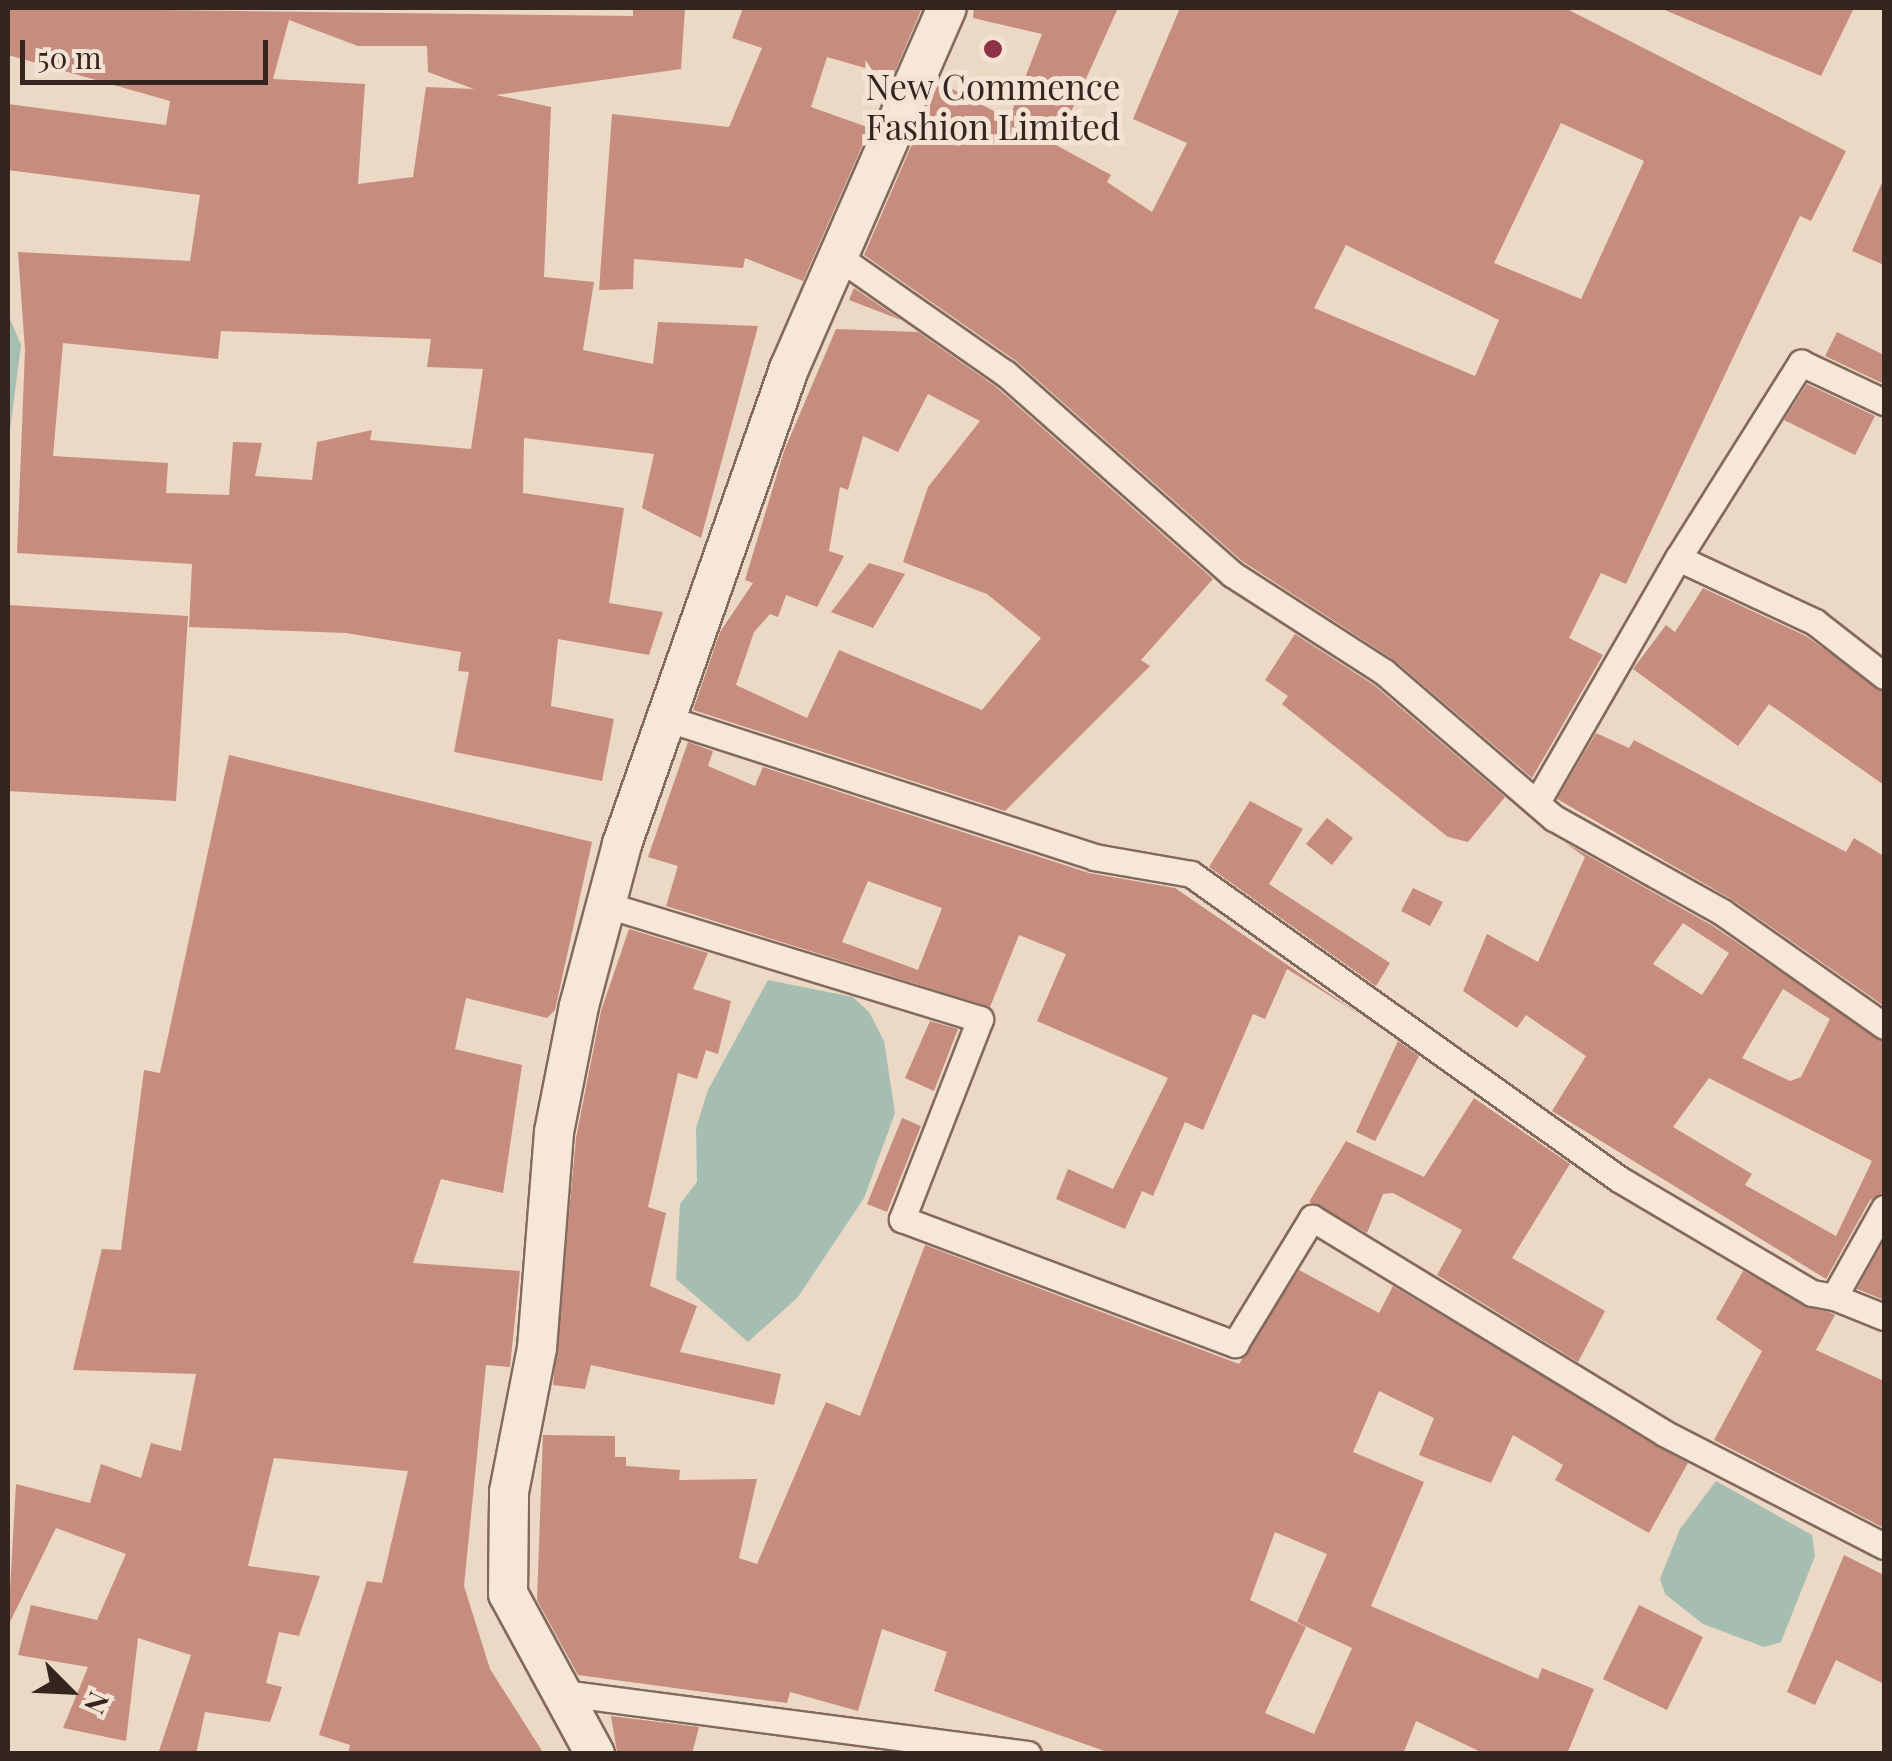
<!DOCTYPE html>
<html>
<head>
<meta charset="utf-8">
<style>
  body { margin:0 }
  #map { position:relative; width:1892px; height:1761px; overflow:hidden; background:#ebd8c5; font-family:"Playfair Display",serif }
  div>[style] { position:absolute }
  .water>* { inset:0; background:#a6beb2 }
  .building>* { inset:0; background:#c68d7e }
  .roads { filter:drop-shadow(2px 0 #84695d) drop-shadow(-2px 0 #84695d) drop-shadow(0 2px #84695d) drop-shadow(0 -2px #84695d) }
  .street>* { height:25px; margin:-12.5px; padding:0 12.5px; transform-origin:12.5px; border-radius:12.5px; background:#f6e7d8 }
  .secondary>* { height:38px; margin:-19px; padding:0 19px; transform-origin:19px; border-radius:19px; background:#f6e7d8 }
  .dots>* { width:28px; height:28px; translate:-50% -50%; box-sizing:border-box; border:5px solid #f3e3d4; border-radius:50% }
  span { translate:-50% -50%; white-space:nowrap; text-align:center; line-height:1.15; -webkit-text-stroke:10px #f3e3d4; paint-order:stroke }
  .poi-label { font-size:35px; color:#35251f }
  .frame { position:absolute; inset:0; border:10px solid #35251f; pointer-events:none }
  .north { position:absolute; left:20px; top:1641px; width:100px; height:100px; -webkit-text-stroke:8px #f3e3d4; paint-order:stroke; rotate:114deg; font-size:28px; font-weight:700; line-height:40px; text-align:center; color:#35251f }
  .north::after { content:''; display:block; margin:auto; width:35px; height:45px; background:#35251f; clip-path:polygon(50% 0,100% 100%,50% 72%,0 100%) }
  .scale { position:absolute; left:20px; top:40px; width:248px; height:45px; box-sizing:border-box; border:5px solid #35251f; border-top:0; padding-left:12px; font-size:30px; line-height:35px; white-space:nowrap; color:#35251f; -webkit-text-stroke:8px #f3e3d4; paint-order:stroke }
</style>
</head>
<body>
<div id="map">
  <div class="water">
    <div style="clip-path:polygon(8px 314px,21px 345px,8px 446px)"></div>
    <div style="clip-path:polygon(768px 980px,853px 997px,869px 1012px,884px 1041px,895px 1113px,864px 1198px,798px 1297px,748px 1342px,676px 1279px,680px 1204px,697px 1182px,696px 1128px,708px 1090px)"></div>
    <div style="clip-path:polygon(1716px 1481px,1812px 1535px,1815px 1556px,1781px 1642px,1764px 1647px,1703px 1624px,1665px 1594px,1660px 1579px,1680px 1529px)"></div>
  </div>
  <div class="building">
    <div style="clip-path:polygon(evenodd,8px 8px,633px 16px,633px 8px,685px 8px,681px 69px,496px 95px,551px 107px,544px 277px,594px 282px,583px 350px,653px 364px,658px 322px,758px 326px,701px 538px,642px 508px,654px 454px,524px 438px,523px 493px,624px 508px,609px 603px,663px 612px,649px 655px,558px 639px,551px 706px,614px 719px,602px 781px,454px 752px,469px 672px,458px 671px,461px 652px,346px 633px,189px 627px,192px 564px,17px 553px,25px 350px,18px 252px,190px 261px,200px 195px,8px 170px,8px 104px,166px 125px,170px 101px,8px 55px,8px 8px,289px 20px,358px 46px,427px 46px,428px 72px,474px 89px,426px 87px,413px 177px,358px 184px,365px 84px,273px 79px,289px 20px,8px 8px,221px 331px,431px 339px,427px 367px,483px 369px,471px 449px,370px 440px,372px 430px,317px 442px,312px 480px,255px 476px,262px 443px,233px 442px,229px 495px,166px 493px,168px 463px,53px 456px,63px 343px,218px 359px,221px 331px)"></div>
    <div style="clip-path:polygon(743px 8px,922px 8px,893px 76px,827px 57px,811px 107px,870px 128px,803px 281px,745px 258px,743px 268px,634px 259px,633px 289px,599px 290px,612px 114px,729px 127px,762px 48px,732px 38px)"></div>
    <div style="clip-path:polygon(evenodd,974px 8px,1118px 8px,1056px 145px,1111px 175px,1107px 182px,1152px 212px,1187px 143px,1133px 119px,1180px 8px,1565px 8px,1846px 151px,1811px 221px,1800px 216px,1626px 584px,1601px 573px,1569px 638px,1603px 655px,1532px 778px,1394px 660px,1242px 561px,1016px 361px,864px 255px,939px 82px,1009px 119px,1042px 34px,973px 18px,974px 8px,1561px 123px,1644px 161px,1581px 299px,1494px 263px,1561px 123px,974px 8px,1346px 245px,1499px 320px,1475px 376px,1314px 308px,1346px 245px)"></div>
    <div style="clip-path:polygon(1660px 8px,1854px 8px,1821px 76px)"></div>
    <div style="clip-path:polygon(1884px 178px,1884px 265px,1852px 251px)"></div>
    <div style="clip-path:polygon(854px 288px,901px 320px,849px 300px)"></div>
    <div style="clip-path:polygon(evenodd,836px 329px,918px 332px,995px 386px,1213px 579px,1141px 660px,1150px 666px,1005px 811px,693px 710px,720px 632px,753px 583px,745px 580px,784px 451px,836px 329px,928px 394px,980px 421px,928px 487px,903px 562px,987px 594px,1041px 638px,982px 710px,839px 650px,807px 718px,736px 685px,754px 632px,770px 614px,778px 617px,786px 595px,817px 607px,844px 556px,829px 551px,840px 487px,848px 490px,863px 436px,898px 452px,928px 394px)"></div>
    <div style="clip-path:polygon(1837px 332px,1884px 355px,1884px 384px,1825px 356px)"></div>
    <div style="clip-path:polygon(1807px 384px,1875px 416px,1855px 455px,1784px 420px)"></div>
    <div style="clip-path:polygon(869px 563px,905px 574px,873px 628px,831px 612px)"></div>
    <div style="clip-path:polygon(1703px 588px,1806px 636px,1884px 692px,1884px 785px,1769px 704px,1738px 746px,1633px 669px,1666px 625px,1675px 632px)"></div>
    <div style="clip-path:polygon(8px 605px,188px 616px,176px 801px,8px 791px)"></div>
    <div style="clip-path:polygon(1295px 634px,1374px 685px,1505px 797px,1468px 842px,1448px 837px,1282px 704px,1288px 696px,1265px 680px)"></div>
    <div style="clip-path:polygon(1596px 733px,1629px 748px,1634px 740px,1846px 852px,1854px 838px,1884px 856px,1884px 1006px,1731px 899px,1557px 799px)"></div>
    <div style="clip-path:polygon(evenodd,688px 742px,713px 751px,708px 766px,755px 786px,763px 767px,1089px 873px,1175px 888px,1359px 1014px,1287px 969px,1265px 1019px,1253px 1014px,1203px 1130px,1185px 1122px,1153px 1196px,1142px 1191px,1125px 1229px,1056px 1199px,1068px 1169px,1113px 1189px,1168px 1078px,1037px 1021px,1066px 954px,1019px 935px,990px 1007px,666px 906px,678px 866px,648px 857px,688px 742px,868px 881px,942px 908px,918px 970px,842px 942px,868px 881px)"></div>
    <div style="clip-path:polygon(229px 755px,592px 842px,555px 1010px,547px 1018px,466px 998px,455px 1049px,522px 1065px,503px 1193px,441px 1179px,413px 1263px,520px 1271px,510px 1367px,486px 1365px,464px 1586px,490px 1669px,544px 1754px,348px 1754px,350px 1745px,319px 1735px,367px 1581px,382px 1583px,408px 1471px,274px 1458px,248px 1566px,320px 1576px,299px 1636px,279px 1632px,266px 1683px,282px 1687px,270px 1722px,205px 1712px,196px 1754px,158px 1754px,191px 1655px,138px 1638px,126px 1741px,63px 1728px,88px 1667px,18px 1655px,31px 1605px,97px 1620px,126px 1554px,56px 1528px,8px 1626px,16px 1484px,90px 1503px,101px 1464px,141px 1478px,151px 1443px,181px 1451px,196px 1374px,73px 1370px,102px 1249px,121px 1250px,144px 1070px,160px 1073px)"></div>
    <div style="clip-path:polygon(1250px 801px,1303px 829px,1269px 884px,1390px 963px,1376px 986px,1209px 867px)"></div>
    <div style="clip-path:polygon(1327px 818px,1353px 838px,1332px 865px,1306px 844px)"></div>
    <div style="clip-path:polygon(evenodd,1564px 842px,1713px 926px,1884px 1042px,1884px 1192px,1870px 1200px,1826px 1279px,1552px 1111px,1586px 1056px,1526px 1015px,1517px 1028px,1463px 991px,1487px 934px,1538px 962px,1585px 857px,1564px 842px,1683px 923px,1729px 953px,1702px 995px,1653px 964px,1683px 923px,1564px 842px,1783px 989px,1830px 1019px,1801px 1077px,1790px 1081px,1742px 1058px,1783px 989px,1564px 842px,1709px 1078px,1872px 1161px,1836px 1236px,1745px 1185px,1752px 1174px,1673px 1127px,1709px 1078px)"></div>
    <div style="clip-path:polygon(1413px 888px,1443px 902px,1430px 926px,1401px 911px)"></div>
    <div style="clip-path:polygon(629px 929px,708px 953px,693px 989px,731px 1001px,718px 1054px,706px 1050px,697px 1079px,678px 1073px,648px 1207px,666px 1213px,650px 1286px,697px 1306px,680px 1352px,781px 1374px,774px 1405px,591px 1365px,585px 1389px,553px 1385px,576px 1138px,601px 1011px)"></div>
    <div style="clip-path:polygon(930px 1021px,958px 1029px,934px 1091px,905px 1078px)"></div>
    <div style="clip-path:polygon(1398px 1041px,1419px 1056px,1375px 1141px,1356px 1132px)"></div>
    <div style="clip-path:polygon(1474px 1098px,1570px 1164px,1512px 1258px,1605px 1311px,1578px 1362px,1437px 1275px,1462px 1230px,1393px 1193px,1383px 1194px,1367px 1233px,1309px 1202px,1346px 1141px,1424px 1177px)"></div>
    <div style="clip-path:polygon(902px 1118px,921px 1126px,887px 1212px,867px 1204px)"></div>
    <div style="clip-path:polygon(1884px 1240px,1884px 1300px,1857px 1289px)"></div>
    <div style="clip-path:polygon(evenodd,925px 1245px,1239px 1364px,1299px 1270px,1379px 1313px,1393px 1286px,1688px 1463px,1649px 1533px,1555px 1480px,1563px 1465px,1513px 1435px,1491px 1483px,1419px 1455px,1434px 1418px,1379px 1391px,1353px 1452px,1424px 1482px,1371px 1606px,1538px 1679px,1542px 1668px,1594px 1689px,1567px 1754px,1485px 1754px,1416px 1721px,1403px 1754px,1113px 1754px,934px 1691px,947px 1652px,882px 1629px,858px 1711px,790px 1692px,787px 1703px,578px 1675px,537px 1600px,543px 1435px,615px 1436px,615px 1457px,626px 1457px,626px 1466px,680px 1470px,679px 1480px,757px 1479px,739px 1558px,757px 1564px,826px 1402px,860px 1416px,925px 1245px,1275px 1532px,1327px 1554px,1297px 1622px,1352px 1648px,1314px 1734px,1265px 1713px,1306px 1627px,1250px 1600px,1275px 1532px)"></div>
    <div style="clip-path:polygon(1743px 1271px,1835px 1315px,1816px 1350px,1884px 1381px,1884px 1528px,1714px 1440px,1762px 1351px,1716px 1319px)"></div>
    <div style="clip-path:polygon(1844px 1555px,1884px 1575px,1884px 1684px,1836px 1660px,1815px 1705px,1787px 1692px)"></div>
    <div style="clip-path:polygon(1639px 1605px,1703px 1637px,1667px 1710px,1603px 1679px)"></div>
    <div style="clip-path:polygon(611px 1716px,699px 1727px,692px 1754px,617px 1752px)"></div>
  </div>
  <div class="roads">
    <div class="street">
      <div style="left:837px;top:256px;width:205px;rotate:34.9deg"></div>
      <div style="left:1005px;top:373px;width:303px;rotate:41.5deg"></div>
      <div style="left:1232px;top:574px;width:181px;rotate:32.8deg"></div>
      <div style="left:1384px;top:672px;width:224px;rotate:40.7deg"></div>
      <div style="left:1554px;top:818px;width:193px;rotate:29.2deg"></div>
      <div style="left:1722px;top:912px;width:198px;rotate:35.1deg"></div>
      <div style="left:1678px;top:558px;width:231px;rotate:-57.8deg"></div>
      <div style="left:1801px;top:363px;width:92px;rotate:25.2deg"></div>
      <div style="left:668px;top:719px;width:448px;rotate:17.9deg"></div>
      <div style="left:1094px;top:857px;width:98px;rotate:9.9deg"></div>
      <div style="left:1191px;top:874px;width:526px;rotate:35.47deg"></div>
      <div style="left:1619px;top:1179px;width:224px;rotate:30.6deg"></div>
      <div style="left:1812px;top:1293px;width:22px;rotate:10deg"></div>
      <div style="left:1537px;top:802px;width:282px;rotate:-60deg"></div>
      <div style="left:1678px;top:558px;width:151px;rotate:25deg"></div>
      <div style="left:1815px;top:622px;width:88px;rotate:38deg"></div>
      <div style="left:607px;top:905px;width:390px;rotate:17deg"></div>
      <div style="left:980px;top:1019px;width:215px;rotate:111.3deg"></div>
      <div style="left:902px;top:1219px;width:356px;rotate:20.6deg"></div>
      <div style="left:1235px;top:1344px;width:148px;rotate:-58.6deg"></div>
      <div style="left:1312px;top:1218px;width:412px;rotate:31.4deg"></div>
      <div style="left:1664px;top:1433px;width:247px;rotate:27.2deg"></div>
      <div style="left:1884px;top:1208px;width:102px;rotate:119.3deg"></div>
      <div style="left:1834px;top:1297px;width:54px;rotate:21.8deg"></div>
      <div style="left:556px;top:1692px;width:476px;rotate:7.5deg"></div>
    </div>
    <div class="secondary">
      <div style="left:595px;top:1754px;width:182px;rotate:-118.5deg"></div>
      <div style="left:508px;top:1594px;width:102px;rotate:-89.4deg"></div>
      <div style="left:509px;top:1492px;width:147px;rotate:-79deg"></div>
      <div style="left:537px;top:1348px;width:217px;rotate:-85.5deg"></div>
      <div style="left:554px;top:1132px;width:128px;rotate:-78.8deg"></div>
      <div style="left:579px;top:1006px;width:168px;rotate:-75.1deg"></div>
      <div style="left:622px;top:844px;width:504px;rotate:-70.63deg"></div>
      <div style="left:789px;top:369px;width:394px;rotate:-66.4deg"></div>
    </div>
  </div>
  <div class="dots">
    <div style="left:993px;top:49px;background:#8e3145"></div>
  </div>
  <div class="poi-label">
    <span style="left:993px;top:106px">New Commence<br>Fashion Limited</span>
  </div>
  <div class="frame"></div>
  <div class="north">N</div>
  <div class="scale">50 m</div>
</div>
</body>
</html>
